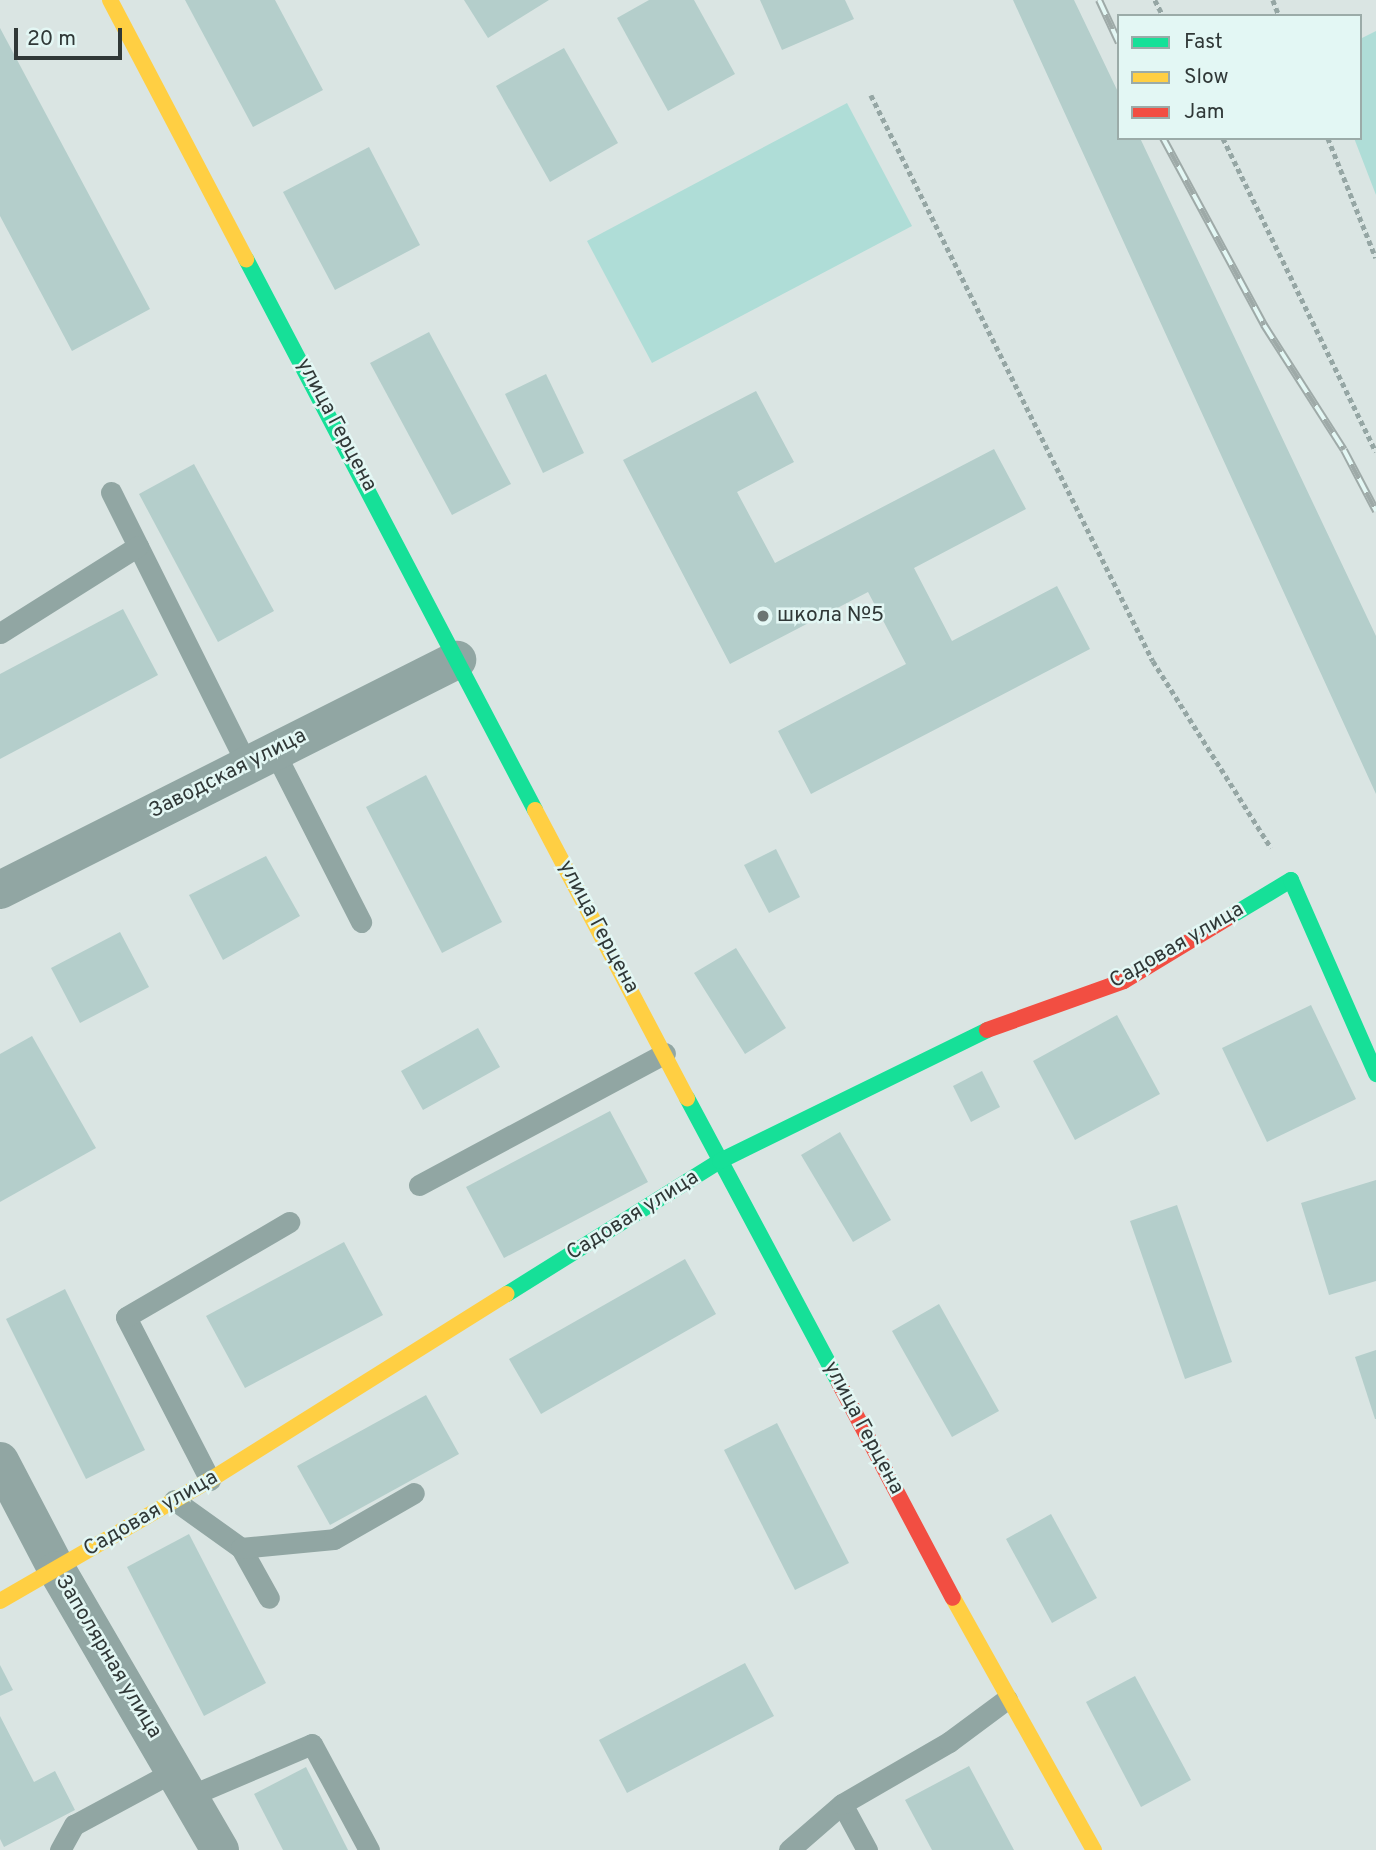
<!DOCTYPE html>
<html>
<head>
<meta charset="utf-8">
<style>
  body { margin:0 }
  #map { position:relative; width:1376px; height:1850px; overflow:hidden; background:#dae5e3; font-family:Overpass,sans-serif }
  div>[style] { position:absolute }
  .green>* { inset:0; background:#afddd7 }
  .building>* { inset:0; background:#b4cecb }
  .path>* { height:4.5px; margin-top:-2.25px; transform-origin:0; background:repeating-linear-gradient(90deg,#95a6a4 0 5px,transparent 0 8.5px) }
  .lane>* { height:21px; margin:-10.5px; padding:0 10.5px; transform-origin:10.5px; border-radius:10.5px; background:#91a6a3 }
  .street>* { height:38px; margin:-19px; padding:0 19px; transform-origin:19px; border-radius:19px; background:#91a6a3 }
  .fast>* { height:16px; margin:-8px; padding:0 8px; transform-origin:8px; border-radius:8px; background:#16e098 }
  .slow>* { height:16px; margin:-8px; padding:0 8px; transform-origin:8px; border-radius:8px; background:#ffcf43 }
  .jam>* { height:16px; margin:-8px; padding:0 8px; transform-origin:8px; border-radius:8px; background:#f24e42 }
  .rail>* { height:8px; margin-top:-4px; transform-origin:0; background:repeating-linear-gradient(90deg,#e3f7f4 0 16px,#9eaaa8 0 32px); box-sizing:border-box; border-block:2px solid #9eaaa8 }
  .dots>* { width:19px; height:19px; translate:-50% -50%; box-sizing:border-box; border:4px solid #e3f7f4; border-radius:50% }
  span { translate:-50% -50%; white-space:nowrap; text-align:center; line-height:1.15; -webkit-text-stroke:5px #e3f7f4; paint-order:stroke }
  .street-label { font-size:21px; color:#303837 }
  .poi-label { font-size:21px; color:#303837 }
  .left { translate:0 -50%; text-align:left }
  .legend { position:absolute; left:1117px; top:14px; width:245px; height:126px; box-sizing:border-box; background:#e3f7f4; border:2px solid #9baba8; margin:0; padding:9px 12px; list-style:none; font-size:21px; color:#303837 }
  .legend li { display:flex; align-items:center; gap:14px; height:35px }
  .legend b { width:35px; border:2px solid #9baba8 }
  .scale { position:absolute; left:14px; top:28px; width:108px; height:32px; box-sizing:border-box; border:4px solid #303837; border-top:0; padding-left:9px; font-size:21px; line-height:24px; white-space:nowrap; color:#303837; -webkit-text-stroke:5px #e3f7f4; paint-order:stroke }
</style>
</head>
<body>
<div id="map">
  <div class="green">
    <div style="clip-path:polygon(1376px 31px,1376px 195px,1354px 138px,1360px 138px,1360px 39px)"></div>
    <div style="clip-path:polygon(847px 103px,912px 226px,652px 363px,587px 241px)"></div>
  </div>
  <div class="building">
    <div style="clip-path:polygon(185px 0,275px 0,323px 90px,253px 127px)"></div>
    <div style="clip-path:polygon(464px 0,549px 0,488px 38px)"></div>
    <div style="clip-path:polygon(649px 0,694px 0,735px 74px,668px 111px,617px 18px)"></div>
    <div style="clip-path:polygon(760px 0,845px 0,854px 19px,782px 50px)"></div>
    <div style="clip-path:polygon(1013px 0,1074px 0,1119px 94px,1119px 138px,1140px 138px,1376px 636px,1376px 794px)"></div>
    <div style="clip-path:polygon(0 28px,150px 309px,72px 351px,0 216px)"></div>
    <div style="clip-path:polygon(564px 48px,618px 143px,550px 182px,496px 86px)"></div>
    <div style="clip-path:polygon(369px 147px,420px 245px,335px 290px,283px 192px)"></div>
    <div style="clip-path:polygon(429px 332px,511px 484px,452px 515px,370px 363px)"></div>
    <div style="clip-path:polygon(546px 374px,584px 453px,543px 473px,505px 394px)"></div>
    <div style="clip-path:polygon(756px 391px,794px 462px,737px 492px,775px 563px,994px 449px,1026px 509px,914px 568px,952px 641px,1057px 586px,1090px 649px,811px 794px,778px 731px,906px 664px,868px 592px,730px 664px,623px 460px)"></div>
    <div style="clip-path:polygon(194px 464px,274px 611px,218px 642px,139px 494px)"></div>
    <div style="clip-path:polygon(123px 609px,158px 675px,0 759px,0 674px)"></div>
    <div style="clip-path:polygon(426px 775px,502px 922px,442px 953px,366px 807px)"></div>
    <div style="clip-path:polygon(776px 849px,800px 897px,769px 913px,744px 865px)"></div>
    <div style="clip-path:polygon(266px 856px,300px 916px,223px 960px,189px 895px)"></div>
    <div style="clip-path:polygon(120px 932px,149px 987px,80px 1023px,51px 968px)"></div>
    <div style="clip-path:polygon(736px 948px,786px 1028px,745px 1054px,694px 973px)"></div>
    <div style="clip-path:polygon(1311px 1005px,1356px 1099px,1267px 1142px,1222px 1048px)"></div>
    <div style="clip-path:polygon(1117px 1015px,1160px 1094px,1075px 1140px,1033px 1061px)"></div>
    <div style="clip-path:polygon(478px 1028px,500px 1067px,423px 1110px,401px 1071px)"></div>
    <div style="clip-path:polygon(32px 1036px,96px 1148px,0 1202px,0 1054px)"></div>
    <div style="clip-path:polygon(982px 1071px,1000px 1107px,971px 1122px,953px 1086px)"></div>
    <div style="clip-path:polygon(610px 1111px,648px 1182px,504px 1258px,466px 1187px)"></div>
    <div style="clip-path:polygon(840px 1132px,891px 1220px,853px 1242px,801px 1155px)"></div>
    <div style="clip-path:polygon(1376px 1180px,1376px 1281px,1329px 1295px,1301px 1203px)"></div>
    <div style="clip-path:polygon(1177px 1205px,1232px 1362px,1185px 1379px,1130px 1221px)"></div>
    <div style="clip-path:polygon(344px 1242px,383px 1315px,245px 1388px,206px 1316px)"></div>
    <div style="clip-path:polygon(685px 1259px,716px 1314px,541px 1414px,509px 1359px)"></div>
    <div style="clip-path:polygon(65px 1289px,145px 1450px,86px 1479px,6px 1319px)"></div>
    <div style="clip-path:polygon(939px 1304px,999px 1411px,952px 1437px,892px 1331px)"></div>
    <div style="clip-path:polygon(1376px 1350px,1376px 1419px,1375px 1419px,1355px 1357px)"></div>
    <div style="clip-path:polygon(426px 1395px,459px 1454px,330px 1525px,297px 1466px)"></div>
    <div style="clip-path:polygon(777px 1423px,849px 1563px,795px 1590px,724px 1450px)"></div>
    <div style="clip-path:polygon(1051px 1514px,1097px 1598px,1052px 1623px,1006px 1539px)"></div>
    <div style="clip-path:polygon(189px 1534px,266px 1683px,204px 1716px,127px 1567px)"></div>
    <div style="clip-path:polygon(745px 1663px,774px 1716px,627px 1793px,599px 1740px)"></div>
    <div style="clip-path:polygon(0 1665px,13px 1690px,0 1696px)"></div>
    <div style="clip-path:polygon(1135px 1676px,1191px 1780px,1141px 1807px,1086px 1702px)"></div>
    <div style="clip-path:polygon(0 1716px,34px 1782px,55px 1771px,75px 1810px,4px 1847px,0 1839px)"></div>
    <div style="clip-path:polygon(969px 1766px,1014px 1850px,932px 1850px,905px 1800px)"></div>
    <div style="clip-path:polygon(306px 1767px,348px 1850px,283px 1850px,254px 1794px)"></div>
  </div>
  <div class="path">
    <div style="left:1155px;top:0;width:18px;rotate:63deg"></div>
    <div style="left:1273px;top:0;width:17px;rotate:69deg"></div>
    <div style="left:871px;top:95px;width:632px;rotate:63.52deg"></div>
    <div style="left:1153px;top:661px;width:221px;rotate:57.7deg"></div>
    <div style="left:1223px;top:138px;width:349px;rotate:64deg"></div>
    <div style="left:1328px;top:138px;width:129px;rotate:68.2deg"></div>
  </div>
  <div class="lane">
    <div style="left:111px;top:492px;width:305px;rotate:63.5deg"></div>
    <div style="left:0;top:633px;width:163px;rotate:-32.2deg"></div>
    <div style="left:274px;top:751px;width:192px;rotate:63deg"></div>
    <div style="left:419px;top:1185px;width:279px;rotate:-28.2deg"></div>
    <div style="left:210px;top:1480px;width:183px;rotate:-117.3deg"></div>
    <div style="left:126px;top:1317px;width:189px;rotate:-30.2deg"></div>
    <div style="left:174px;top:1500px;width:82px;rotate:35.6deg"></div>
    <div style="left:241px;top:1548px;width:57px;rotate:60.8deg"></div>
    <div style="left:241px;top:1548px;width:93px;rotate:-5.5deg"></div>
    <div style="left:334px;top:1539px;width:92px;rotate:-29.9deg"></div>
    <div style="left:192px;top:1795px;width:130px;rotate:-23deg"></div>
    <div style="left:312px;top:1744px;width:120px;rotate:61.7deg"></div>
    <div style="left:60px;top:1850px;width:29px;rotate:-61deg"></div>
    <div style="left:74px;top:1825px;width:116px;rotate:-28.3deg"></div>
    <div style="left:789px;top:1850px;width:70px;rotate:-41deg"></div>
    <div style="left:867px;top:1850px;width:52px;rotate:-118.5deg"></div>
    <div style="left:842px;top:1804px;width:124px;rotate:-30.1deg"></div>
    <div style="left:949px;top:1742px;width:72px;rotate:-36.6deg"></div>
  </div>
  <div class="street">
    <div style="left:0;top:890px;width:512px;rotate:-26.72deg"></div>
    <div style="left:0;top:1461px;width:123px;rotate:62.4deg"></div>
    <div style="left:57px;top:1570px;width:324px;rotate:59.8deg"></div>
  </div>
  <div class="fast">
    <div style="left:246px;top:259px;width:622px;rotate:62.32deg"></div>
    <div style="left:1231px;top:916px;width:70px;rotate:-31deg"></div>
    <div style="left:1291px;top:880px;width:212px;rotate:66.3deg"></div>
    <div style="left:687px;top:1098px;width:323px;rotate:61.9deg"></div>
    <div style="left:507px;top:1294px;width:251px;rotate:-32deg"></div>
    <div style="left:720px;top:1161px;width:297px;rotate:-26.1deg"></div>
  </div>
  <div class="slow">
    <div style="left:110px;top:0;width:293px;rotate:62.3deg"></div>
    <div style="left:535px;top:810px;width:326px;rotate:62.2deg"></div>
    <div style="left:953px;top:1598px;width:289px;rotate:60.8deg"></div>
    <div style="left:0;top:1601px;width:242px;rotate:-30deg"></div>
    <div style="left:210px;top:1480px;width:350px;rotate:-32.1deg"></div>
  </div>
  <div class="jam">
    <div style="left:987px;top:1030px;width:145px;rotate:-19.7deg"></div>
    <div style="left:1124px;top:981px;width:125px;rotate:-31.3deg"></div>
    <div style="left:839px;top:1383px;width:243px;rotate:62.1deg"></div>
  </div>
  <div class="rail">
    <div style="left:1099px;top:0;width:47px;rotate:65.1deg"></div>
    <div style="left:1163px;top:138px;width:213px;rotate:61.6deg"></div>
    <div style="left:1264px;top:325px;width:148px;rotate:57.4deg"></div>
    <div style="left:1344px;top:450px;width:69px;rotate:62.3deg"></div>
  </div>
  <div class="dots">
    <div style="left:763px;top:616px;background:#6c7573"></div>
  </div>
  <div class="street-label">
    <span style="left:336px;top:425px;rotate:62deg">улица Герцена</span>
    <span style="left:228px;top:774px;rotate:-27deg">Заводская улица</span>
    <span style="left:598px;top:927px;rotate:62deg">улица Герцена</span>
    <span style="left:1177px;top:946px;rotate:-30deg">Садовая улица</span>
    <span style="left:633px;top:1216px;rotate:-32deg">Садовая улица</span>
    <span style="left:863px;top:1428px;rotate:62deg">улица Герцена</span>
    <span style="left:151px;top:1514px;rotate:-30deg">Садовая улица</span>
    <span style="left:108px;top:1657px;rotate:59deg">Заполярная улица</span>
  </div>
  <div class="poi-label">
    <span class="left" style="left:777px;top:616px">школа №5</span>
  </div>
  <ul class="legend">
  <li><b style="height:9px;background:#16e098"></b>Fast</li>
  <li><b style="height:9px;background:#ffcf43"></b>Slow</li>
  <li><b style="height:9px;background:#f24e42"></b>Jam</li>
  </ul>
  <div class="scale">20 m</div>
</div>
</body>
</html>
